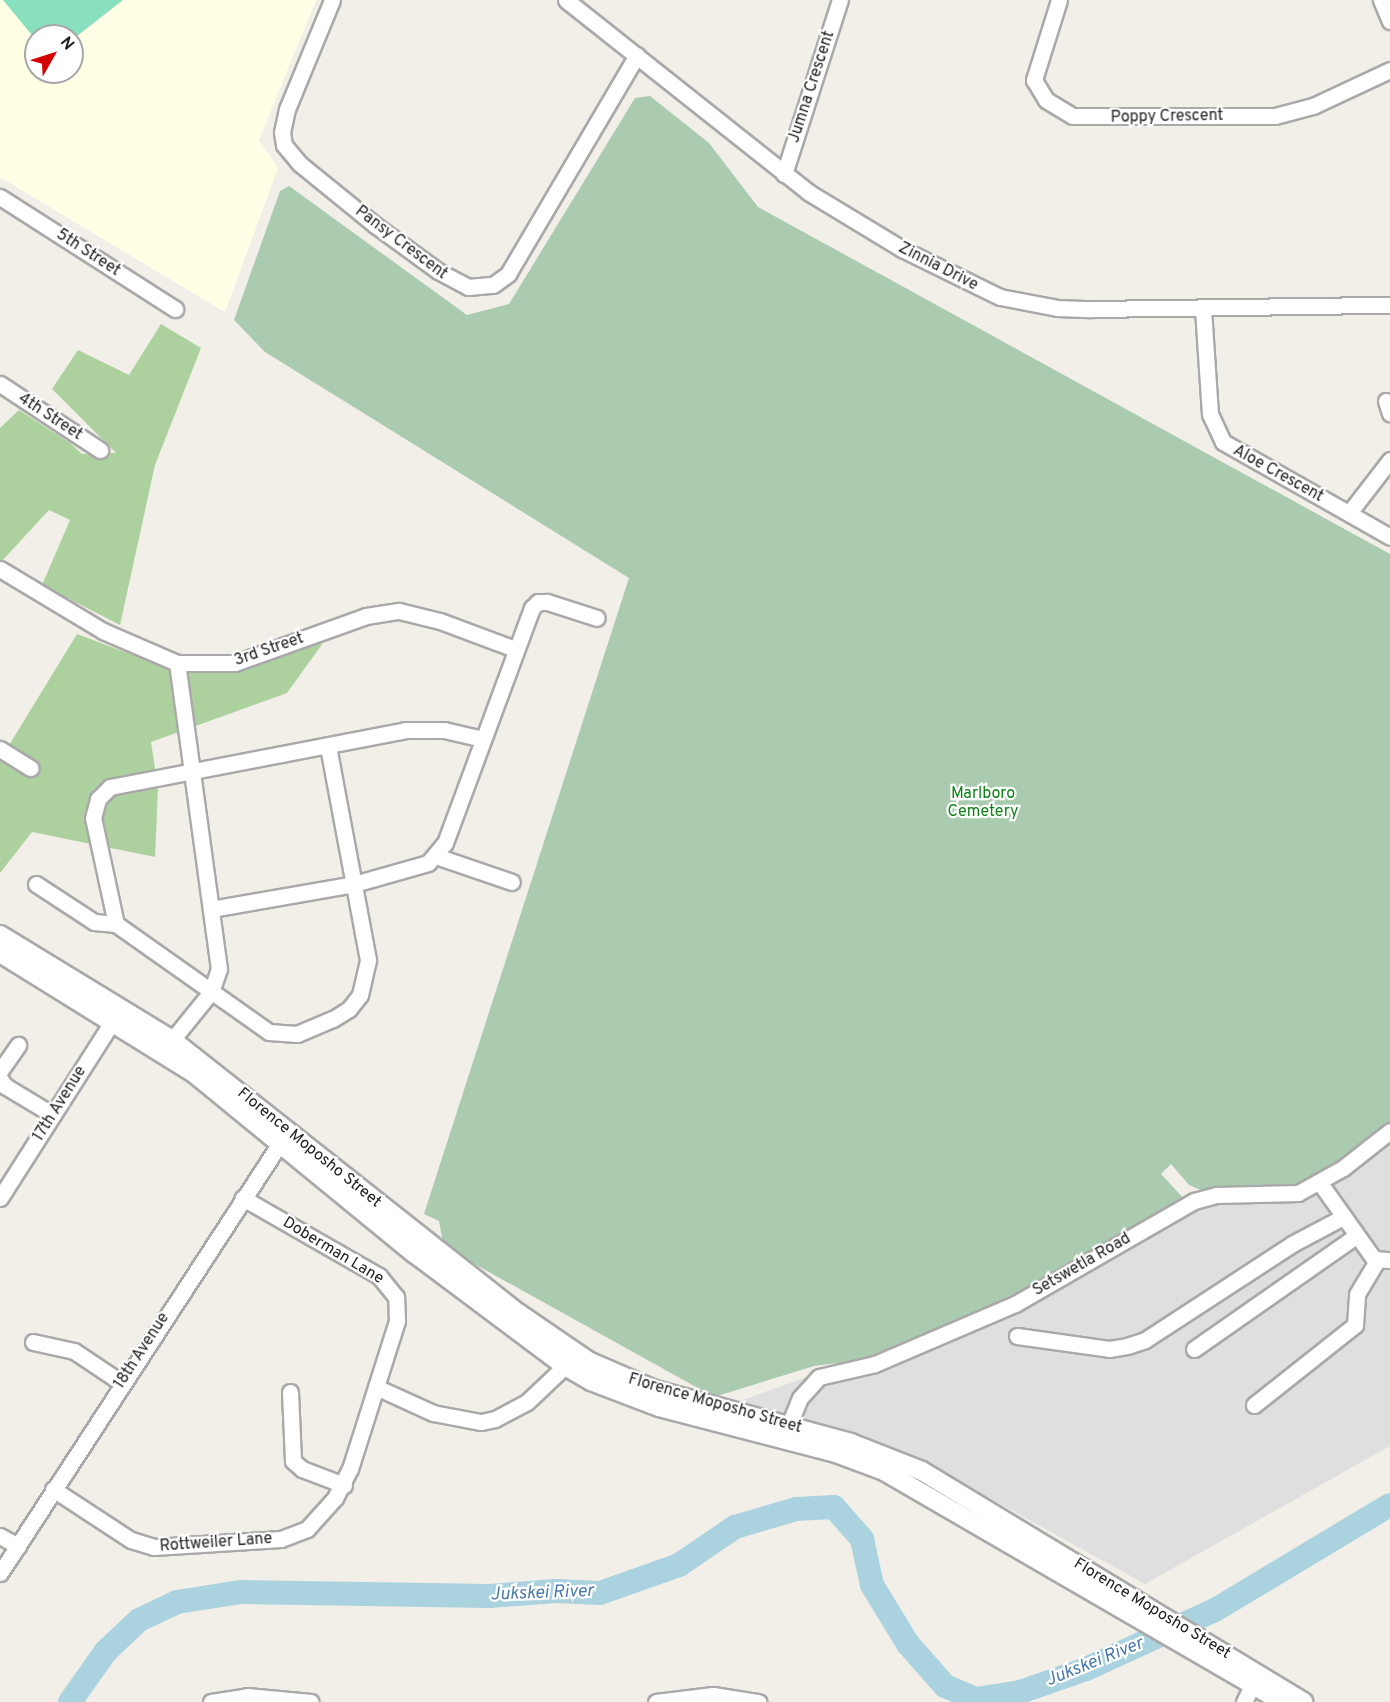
<!DOCTYPE html>
<html>
<head>
<meta charset="utf-8">
<style>
  body { margin:0 }
  #map { position:relative; width:1390px; height:1702px; overflow:hidden; background:#f2efe9; font-family:Overpass,sans-serif }
  div>[style] { position:absolute }
  .residential>* { inset:0; background:#e0dfdf }
  .education>* { inset:0; background:#ffffe5 }
  .forest>* { inset:0; background:#add19e }
  .cemetery>* { inset:0; background:#aacbaf }
  .pitch>* { inset:0; background:#88e0be }
  .river>* { height:24px; margin:-12px; padding:0 12px; transform-origin:12px; border-radius:12px; background:#aad3df }
  .roads { filter:drop-shadow(2px 0 #a9a9a9) drop-shadow(-2px 0 #a9a9a9) drop-shadow(0 2px #a9a9a9) drop-shadow(0 -2px #a9a9a9) }
  .minor>* { height:15px; margin:-7.5px; padding:0 7.5px; transform-origin:7.5px; border-radius:7.5px; background:#fff }
  .tertiary>* { height:18px; margin:-9px; padding:0 9px; transform-origin:9px; border-radius:9px; background:#fff }
  span { translate:-50% -50%; white-space:nowrap; text-align:center; line-height:1.15; -webkit-text-stroke:4.5px #fff; paint-order:stroke }
  .street-label { font-size:16px; color:#222 }
  .park-label { font-size:16px; color:#0c8416 }
  .water-label { font-size:18px; color:#4a7aab; font-style:italic }
  .north { position:absolute; left:24px; top:24px; width:60px; height:60px; box-sizing:border-box; background:#fff; border:2px solid #a7a7a7; border-radius:50%; rotate:51deg; font-size:16px; font-weight:700; line-height:24px; text-align:center; color:#222 }
  .north::after { content:''; display:block; margin:auto; width:21px; height:27px; background:#d40000; clip-path:polygon(50% 0,100% 100%,50% 72%,0 100%) }
</style>
</head>
<body>
<div id="map">
  <div class="residential">
    <div style="clip-path:polygon(1390px 1127px,1390px 1446px,1145px 1584px,915px 1457px,737px 1402px,838px 1366px,872px 1361px,1032px 1290px,1193px 1197px)"></div>
  </div>
  <div class="education">
    <div style="clip-path:polygon(evenodd,0 0,316px 0,259px 140px,278px 168px,225px 312px,0 177px,0 0,36px 36px,72px 36px,72px 72px,36px 72px,36px 36px)"></div>
  </div>
  <div class="forest">
    <div style="clip-path:polygon(161px 324px,201px 348px,155px 465px,120px 625px,42px 585px,70px 520px,49px 510px,0 563px,0 428px,19px 410px,70px 443px,82px 454px,116px 453px,52px 389px,78px 350px,129px 375px)"></div>
    <div style="clip-path:polygon(77px 634px,146px 660px,236px 669px,323px 643px,287px 693px,151px 742px,158px 789px,155px 857px,32px 832px,0 873px,0 760px)"></div>
  </div>
  <div class="cemetery">
    <div style="clip-path:polygon(650px 96px,709px 143px,758px 207px,1390px 554px,1390px 1127px,1338px 1170px,1289px 1195px,1208px 1193px,1189px 1185px,1171px 1164px,1161px 1174px,1185px 1200px,1056px 1277px,878px 1358px,814px 1366px,714px 1397px,453px 1252px,443px 1243px,439px 1221px,424px 1214px,629px 578px,265px 352px,234px 320px,280px 191px,289px 186px,467px 315px,509px 304px,635px 98px)"></div>
  </div>
  <div class="pitch">
    <div style="clip-path:polygon(3px 0,123px 0,72px 40px,72px 36px,36px 36px,36px 40px)"></div>
  </div>
  <div class="river">
    <div style="left:70px;top:1702px;width:62px;rotate:-54.8deg"></div>
    <div style="left:106px;top:1651px;width:45px;rotate:-43.2deg"></div>
    <div style="left:139px;top:1620px;width:42px;rotate:-25.3deg"></div>
    <div style="left:177px;top:1602px;width:65px;rotate:-8.9deg"></div>
    <div style="left:241px;top:1592px;width:249px;rotate:0.9deg"></div>
    <div style="left:490px;top:1596px;width:66px;rotate:-4.3deg"></div>
    <div style="left:556px;top:1591px;width:44px;rotate:2.6deg"></div>
    <div style="left:600px;top:1593px;width:84px;rotate:-19.5deg"></div>
    <div style="left:679px;top:1565px;width:68px;rotate:-34.2deg"></div>
    <div style="left:735px;top:1527px;width:64px;rotate:-16.4deg"></div>
    <div style="left:796px;top:1509px;width:38px;rotate:-3deg"></div>
    <div style="left:834px;top:1507px;width:43px;rotate:48.8deg"></div>
    <div style="left:862px;top:1539px;width:47px;rotate:77.7deg"></div>
    <div style="left:872px;top:1585px;width:69px;rotate:58.6deg"></div>
    <div style="left:908px;top:1644px;width:56px;rotate:48.6deg"></div>
    <div style="left:945px;top:1686px;width:34px;rotate:23deg"></div>
    <div style="left:976px;top:1699px;width:45px;rotate:-9deg"></div>
    <div style="left:1020px;top:1692px;width:70px;rotate:-19.2deg"></div>
    <div style="left:1086px;top:1669px;width:142px;rotate:-24.6deg"></div>
    <div style="left:1215px;top:1610px;width:204px;rotate:-31deg"></div>
  </div>
  <div class="roads">
    <div class="minor">
      <div style="left:332px;top:0;width:118px;rotate:112.4deg"></div>
      <div style="left:287px;top:109px;width:24px;rotate:102deg"></div>
      <div style="left:282px;top:132px;width:13px;rotate:81deg"></div>
      <div style="left:284px;top:145px;width:25px;rotate:50deg"></div>
      <div style="left:300px;top:164px;width:97px;rotate:39.1deg"></div>
      <div style="left:375px;top:225px;width:78px;rotate:36.1deg"></div>
      <div style="left:438px;top:271px;width:34px;rotate:28deg"></div>
      <div style="left:468px;top:287px;width:25px;rotate:-5deg"></div>
      <div style="left:493px;top:285px;width:19px;rotate:-36deg"></div>
      <div style="left:508px;top:274px;width:254px;rotate:-59.5deg"></div>
      <div style="left:566px;top:0;width:309px;rotate:38.4deg"></div>
      <div style="left:808px;top:192px;width:110px;rotate:31.2deg"></div>
      <div style="left:902px;top:249px;width:109px;rotate:26.1deg"></div>
      <div style="left:1000px;top:297px;width:58px;rotate:10.9deg"></div>
      <div style="left:1057px;top:308px;width:34px;rotate:2deg"></div>
      <div style="left:1091px;top:309px;width:299px;rotate:-0.8deg"></div>
      <div style="left:1059px;top:0;width:84px;rotate:107.4deg"></div>
      <div style="left:1034px;top:80px;width:23px;rotate:59deg"></div>
      <div style="left:1046px;top:100px;width:31px;rotate:31deg"></div>
      <div style="left:1073px;top:116px;width:202px"></div>
      <div style="left:1275px;top:116px;width:39px;rotate:-15deg"></div>
      <div style="left:1313px;top:106px;width:85px;rotate:-25.1deg"></div>
      <div style="left:1381px;top:0;width:23px;rotate:67deg"></div>
      <div style="left:784px;top:174px;width:183px;rotate:-72.2deg"></div>
      <div style="left:0;top:197px;width:208px;rotate:32.6deg"></div>
      <div style="left:1203px;top:309px;width:105px;rotate:86.2deg"></div>
      <div style="left:1210px;top:414px;width:31px;rotate:65deg"></div>
      <div style="left:1223px;top:442px;width:192px;rotate:29.6deg"></div>
      <div style="left:0;top:384px;width:120px;rotate:33.4deg"></div>
      <div style="left:1386px;top:401px;width:13px;rotate:72deg"></div>
      <div style="left:1349px;top:513px;width:67px;rotate:-52.3deg"></div>
      <div style="left:0;top:569px;width:120px;rotate:31deg"></div>
      <div style="left:103px;top:631px;width:81px;rotate:23.4deg"></div>
      <div style="left:177px;top:663px;width:58px"></div>
      <div style="left:235px;top:663px;width:139px;rotate:-19.7deg"></div>
      <div style="left:366px;top:616px;width:33px;rotate:-9deg"></div>
      <div style="left:399px;top:611px;width:42px;rotate:13.7deg"></div>
      <div style="left:440px;top:621px;width:80px;rotate:20.5deg"></div>
      <div style="left:0;top:749px;width:36px;rotate:32deg"></div>
      <div style="left:436px;top:856px;width:80px;rotate:18.9deg"></div>
      <div style="left:36px;top:884px;width:69px;rotate:33.2deg"></div>
      <div style="left:94px;top:922px;width:22px;rotate:5deg"></div>
      <div style="left:116px;top:924px;width:187px;rotate:35.2deg"></div>
      <div style="left:269px;top:1032px;width:28px;rotate:4deg"></div>
      <div style="left:297px;top:1034px;width:39px;rotate:-23deg"></div>
      <div style="left:333px;top:1019px;width:19px;rotate:-32deg"></div>
      <div style="left:349px;top:1009px;width:18px;rotate:-52deg"></div>
      <div style="left:360px;top:995px;width:36px;rotate:-77deg"></div>
      <div style="left:368px;top:960px;width:218px;rotate:-100.6deg"></div>
      <div style="left:211px;top:909px;width:145px;rotate:-9.9deg"></div>
      <div style="left:354px;top:884px;width:77px;rotate:-15.8deg"></div>
      <div style="left:428px;top:863px;width:26px;rotate:-50deg"></div>
      <div style="left:445px;top:843px;width:251px;rotate:-69.7deg"></div>
      <div style="left:532px;top:608px;width:8px;rotate:-45deg"></div>
      <div style="left:538px;top:602px;width:9px"></div>
      <div style="left:547px;top:602px;width:52px;rotate:17.7deg"></div>
      <div style="left:116px;top:924px;width:108px;rotate:-102.2deg"></div>
      <div style="left:93px;top:818px;width:20px;rotate:-75deg"></div>
      <div style="left:98px;top:799px;width:17px;rotate:-45deg"></div>
      <div style="left:110px;top:787px;width:300px;rotate:-10.9deg"></div>
      <div style="left:405px;top:730px;width:39px"></div>
      <div style="left:444px;top:730px;width:40px;rotate:13deg"></div>
      <div style="left:172px;top:1040px;width:62px;rotate:-50.9deg"></div>
      <div style="left:211px;top:992px;width:24px;rotate:-71deg"></div>
      <div style="left:219px;top:969px;width:309px;rotate:-97.8deg"></div>
      <div style="left:0;top:1071px;width:32px;rotate:-55deg"></div>
      <div style="left:0;top:1079px;width:9px;rotate:54deg"></div>
      <div style="left:5px;top:1086px;width:56px;rotate:31.1deg"></div>
      <div style="left:1320px;top:1183px;width:93px;rotate:54.6deg"></div>
      <div style="left:1374px;top:1259px;width:16px;rotate:4deg"></div>
      <div style="left:0;top:1198px;width:218px;rotate:-57.5deg"></div>
      <div style="left:1017px;top:1336px;width:93px;rotate:8deg"></div>
      <div style="left:1109px;top:1349px;width:18px;rotate:-9deg"></div>
      <div style="left:1127px;top:1346px;width:19px;rotate:-18deg"></div>
      <div style="left:1145px;top:1340px;width:176px;rotate:-33.1deg"></div>
      <div style="left:1292px;top:1244px;width:58px;rotate:-27.9deg"></div>
      <div style="left:33px;top:1342px;width:42px;rotate:12.4deg"></div>
      <div style="left:74px;top:1351px;width:58px;rotate:33.7deg"></div>
      <div style="left:1194px;top:1349px;width:198px;rotate:-34.9deg"></div>
      <div style="left:376px;top:1387px;width:63px;rotate:24.5deg"></div>
      <div style="left:433px;top:1413px;width:49px;rotate:10.6deg"></div>
      <div style="left:481px;top:1422px;width:14px;rotate:-12deg"></div>
      <div style="left:495px;top:1419px;width:36px;rotate:-28deg"></div>
      <div style="left:527px;top:1402px;width:52px;rotate:-43.5deg"></div>
      <div style="left:290px;top:1392px;width:69px;rotate:87.5deg"></div>
      <div style="left:293px;top:1461px;width:12px;rotate:42deg"></div>
      <div style="left:302px;top:1469px;width:45px;rotate:20.9deg"></div>
      <div style="left:1254px;top:1405px;width:129px;rotate:-38.4deg"></div>
      <div style="left:1355px;top:1325px;width:31px;rotate:-86deg"></div>
      <div style="left:1357px;top:1294px;width:39px;rotate:-59deg"></div>
      <div style="left:789px;top:1425px;width:29px;rotate:-68deg"></div>
      <div style="left:800px;top:1398px;width:28px;rotate:-48deg"></div>
      <div style="left:819px;top:1377px;width:57px;rotate:-13.1deg"></div>
      <div style="left:875px;top:1364px;width:152px;rotate:-23.2deg"></div>
      <div style="left:1015px;top:1304px;width:207px;rotate:-29.9deg"></div>
      <div style="left:1194px;top:1201px;width:24px;rotate:-15deg"></div>
      <div style="left:1217px;top:1195px;width:81px;rotate:-1.4deg"></div>
      <div style="left:1298px;top:1193px;width:51px;rotate:-29.1deg"></div>
      <div style="left:1343px;top:1168px;width:60px;rotate:-38.2deg"></div>
      <div style="left:53px;top:1489px;width:93px;rotate:33.2deg"></div>
      <div style="left:131px;top:1540px;width:24px;rotate:17deg"></div>
      <div style="left:154px;top:1547px;width:127px;rotate:-3.6deg"></div>
      <div style="left:281px;top:1539px;width:28px;rotate:-21deg"></div>
      <div style="left:307px;top:1529px;width:42px;rotate:-47.9deg"></div>
      <div style="left:335px;top:1498px;width:33px;rotate:-63deg"></div>
      <div style="left:350px;top:1469px;width:155px;rotate:-72.4deg"></div>
      <div style="left:397px;top:1321px;width:24px;rotate:-92deg"></div>
      <div style="left:396px;top:1297px;width:27px;rotate:-129deg"></div>
      <div style="left:379px;top:1276px;width:157px;rotate:-150.2deg"></div>
      <div style="left:0;top:1536px;width:21px;rotate:29deg"></div>
      <div style="left:0;top:1573px;width:524px;rotate:-56.92deg"></div>
      <div style="left:211px;top:1702px;width:36px;rotate:-9deg"></div>
      <div style="left:247px;top:1696px;width:64px;rotate:5.4deg"></div>
      <div style="left:656px;top:1702px;width:57px;rotate:-7deg"></div>
      <div style="left:713px;top:1695px;width:46px;rotate:8.8deg"></div>
      <div style="left:1244px;top:1702px;width:30px;rotate:-64deg"></div>
    </div>
    <div class="tertiary">
      <div style="left:0;top:935px;width:202px;rotate:31.4deg"></div>
      <div style="left:172px;top:1040px;width:441px;rotate:38.3deg"></div>
      <div style="left:518px;top:1313px;width:85px;rotate:34.4deg"></div>
      <div style="left:588px;top:1361px;width:73px;rotate:23.4deg"></div>
      <div style="left:655px;top:1390px;width:203px;rotate:15.1deg"></div>
      <div style="left:851px;top:1443px;width:76px;rotate:21.5deg"></div>
      <div style="left:922px;top:1471px;width:446px;rotate:31.2deg"></div>
      <div style="left:0;top:953px;width:229px;rotate:31.8deg"></div>
      <div style="left:195px;top:1074px;width:283px;rotate:39.3deg"></div>
      <div style="left:414px;top:1253px;width:189px;rotate:36.8deg"></div>
      <div style="left:565px;top:1366px;width:30px;rotate:30deg"></div>
      <div style="left:591px;top:1381px;width:73px;rotate:20.9deg"></div>
      <div style="left:659px;top:1407px;width:183px;rotate:14.6deg"></div>
      <div style="left:836px;top:1453px;width:51px;rotate:20.6deg"></div>
      <div style="left:884px;top:1471px;width:461px;rotate:30.1deg"></div>
    </div>
  </div>
  <div class="street-label">
    <span style="left:812px;top:87px;rotate:-72deg">Jumna Crescent</span>
    <span style="left:1167px;top:117px;rotate:-1deg">Poppy Crescent</span>
    <span style="left:401px;top:243px;rotate:37deg">Pansy Crescent</span>
    <span style="left:88px;top:253px;rotate:33deg">5th Street</span>
    <span style="left:938px;top:267px;rotate:27deg">Zinnia Drive</span>
    <span style="left:50px;top:417px;rotate:33deg">4th Street</span>
    <span style="left:1278px;top:474px;rotate:29deg">Aloe Crescent</span>
    <span style="left:269px;top:650px;rotate:-19deg">3rd Street</span>
    <span style="left:60px;top:1104px;rotate:-58deg">17th Avenue</span>
    <span style="left:309px;top:1148px;rotate:39deg">Florence Moposho Street</span>
    <span style="left:333px;top:1251px;rotate:31deg">Doberman Lane</span>
    <span style="left:1082px;top:1265px;rotate:-30deg">Setswetla Road</span>
    <span style="left:142px;top:1351px;rotate:-57deg">18th Avenue</span>
    <span style="left:715px;top:1404px;rotate:16deg">Florence Moposho Street</span>
    <span style="left:216px;top:1543px;rotate:-4deg">Rottweiler Lane</span>
    <span style="left:1152px;top:1609px;rotate:31deg">Florence Moposho Street</span>
  </div>
  <div class="park-label">
    <span style="left:983px;top:803px">Marlboro<br>Cemetery</span>
  </div>
  <div class="water-label">
    <span style="left:542px;top:1594px;rotate:-2deg">Jukskei River</span>
    <span style="left:1095px;top:1663px;rotate:-22deg">Jukskei River</span>
  </div>
  <div class="north">N</div>
</div>
</body>
</html>
